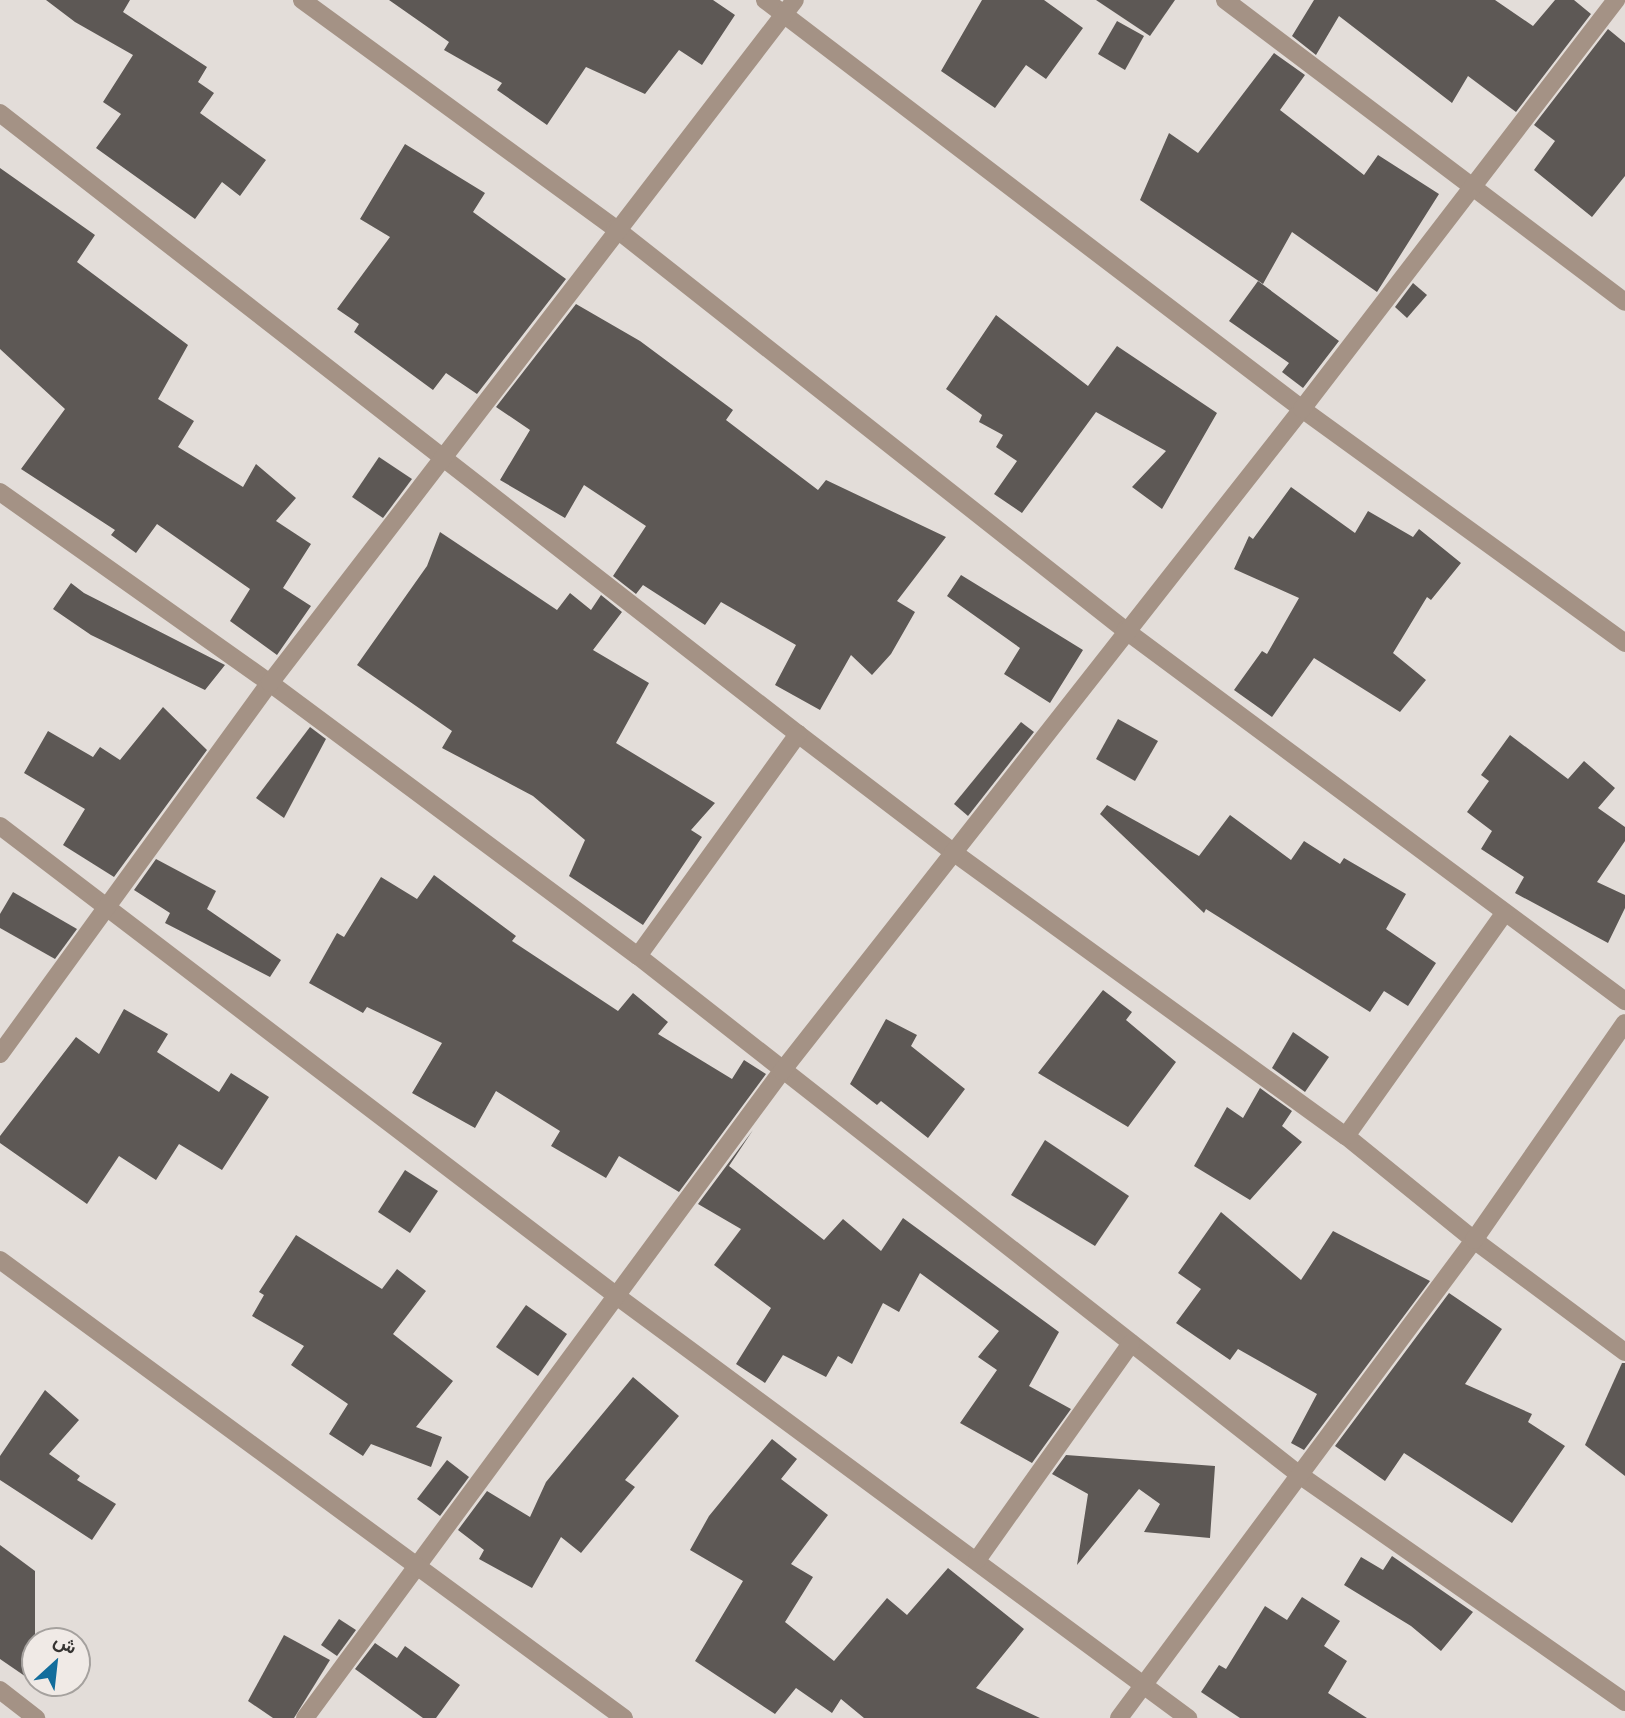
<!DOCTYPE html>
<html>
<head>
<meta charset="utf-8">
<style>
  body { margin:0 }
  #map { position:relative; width:1625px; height:1718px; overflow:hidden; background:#e3ddd9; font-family:"Alegreya Sans",Vazirmatn,sans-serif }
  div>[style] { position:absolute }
  .building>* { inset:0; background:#5d5855 }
  .minor>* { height:18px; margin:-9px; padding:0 9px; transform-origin:9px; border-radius:9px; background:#a49285 }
  .tertiary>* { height:18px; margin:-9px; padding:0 9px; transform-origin:9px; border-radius:9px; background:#a49285 }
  span { translate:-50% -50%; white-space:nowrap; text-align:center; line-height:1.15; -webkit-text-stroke:7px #f0eae6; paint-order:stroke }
  .north { position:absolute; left:21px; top:1627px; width:70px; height:70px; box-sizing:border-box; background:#f0eae6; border:2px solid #a5a19e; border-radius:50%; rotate:27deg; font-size:19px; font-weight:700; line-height:28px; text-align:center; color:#353331 }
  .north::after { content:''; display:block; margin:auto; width:24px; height:32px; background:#126d9c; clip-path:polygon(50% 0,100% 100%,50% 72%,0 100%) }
</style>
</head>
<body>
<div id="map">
  <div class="building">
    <div style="clip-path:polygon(46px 0,130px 0,123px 12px,207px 67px,198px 82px,214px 93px,200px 113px,266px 160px,240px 196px,222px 182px,195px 219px,96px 148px,121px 114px,103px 102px,133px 55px,75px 22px)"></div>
    <div style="clip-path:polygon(389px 0,713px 0,735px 15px,702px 65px,679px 50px,645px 94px,586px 67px,547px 125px,497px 90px,502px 83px,444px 50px,449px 42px)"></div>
    <div style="clip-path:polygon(982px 0,1044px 0,1083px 28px,1046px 79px,1026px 65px,995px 108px,941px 71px)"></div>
    <div style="clip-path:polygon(1096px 0,1175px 0,1150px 36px)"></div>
    <div style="clip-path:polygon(1314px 0,1495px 0,1533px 26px,1555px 0,1574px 0,1591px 14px,1516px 112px,1468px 76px,1452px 103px,1339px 16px,1316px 55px,1292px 36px)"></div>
    <div style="clip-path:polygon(1117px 21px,1144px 36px,1125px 70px,1098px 54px)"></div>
    <div style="clip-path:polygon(1608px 29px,1625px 43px,1625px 176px,1592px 217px,1534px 170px,1555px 141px,1534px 125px)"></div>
    <div style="clip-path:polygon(1274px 53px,1305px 75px,1280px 110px,1364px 175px,1378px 155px,1439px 194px,1377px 292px,1292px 232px,1263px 284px,1140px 200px,1169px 133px,1198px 153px)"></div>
    <div style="clip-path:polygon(405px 144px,485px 193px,473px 212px,566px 279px,477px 394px,446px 373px,433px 390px,354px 332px,359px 324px,337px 309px,390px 237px,360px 219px)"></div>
    <div style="clip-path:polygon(0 168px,95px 235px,77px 262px,188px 345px,158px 399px,194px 421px,178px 447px,243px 487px,256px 464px,296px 498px,276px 521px,311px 544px,283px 588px,311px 606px,277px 655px,230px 621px,250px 589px,157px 524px,136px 553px,111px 535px,115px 530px,21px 469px,65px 409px,0 349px)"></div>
    <div style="clip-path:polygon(1258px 281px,1339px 341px,1303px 388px,1282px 372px,1289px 363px,1229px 321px)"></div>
    <div style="clip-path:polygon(1413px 283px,1427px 295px,1407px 318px,1395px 307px)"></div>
    <div style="clip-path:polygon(576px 304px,640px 341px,733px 410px,726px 420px,818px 490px,826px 480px,946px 537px,897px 601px,915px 612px,891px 654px,872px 675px,851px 655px,820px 710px,775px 685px,796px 645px,721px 602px,705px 625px,643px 585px,636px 594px,613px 576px,646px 526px,584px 485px,565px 518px,500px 480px,530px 430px,496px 407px)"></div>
    <div style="clip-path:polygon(996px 315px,1088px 386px,1117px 346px,1217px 413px,1162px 509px,1132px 487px,1166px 451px,1096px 412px,1022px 513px,994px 494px,1017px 461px,996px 447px,1003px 435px,979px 422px,982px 415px,946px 389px)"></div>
    <div style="clip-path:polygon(379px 457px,412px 479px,383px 518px,352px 497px)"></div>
    <div style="clip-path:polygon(1291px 487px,1355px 533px,1368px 511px,1413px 537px,1419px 529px,1461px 563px,1431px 600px,1427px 597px,1393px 653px,1426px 680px,1400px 712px,1314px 658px,1272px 717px,1234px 690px,1262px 651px,1267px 654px,1299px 598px,1234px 569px,1249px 536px,1253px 539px)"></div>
    <div style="clip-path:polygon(440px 532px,557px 610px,570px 593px,591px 610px,601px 595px,622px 612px,593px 650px,649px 683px,616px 743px,715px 803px,691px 830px,702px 837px,643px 925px,569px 876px,585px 840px,533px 796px,442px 748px,452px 731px,357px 665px,427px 566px)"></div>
    <div style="clip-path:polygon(961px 575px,1083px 650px,1050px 703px,1004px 674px,1020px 648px,947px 596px)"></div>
    <div style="clip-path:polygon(71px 583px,84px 593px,225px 665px,205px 690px,91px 635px,53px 609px)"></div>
    <div style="clip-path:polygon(163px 707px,207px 750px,114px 877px,63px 845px,85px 809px,24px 773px,48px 731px,93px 757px,100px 747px,120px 760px)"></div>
    <div style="clip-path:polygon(1118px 719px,1158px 741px,1135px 781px,1096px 759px)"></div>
    <div style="clip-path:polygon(1021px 722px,1034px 732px,968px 816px,954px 804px)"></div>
    <div style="clip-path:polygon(310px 727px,326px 739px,284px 818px,256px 798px)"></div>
    <div style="clip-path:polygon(1510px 735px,1568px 779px,1584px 761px,1615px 788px,1598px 808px,1625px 827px,1625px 841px,1597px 882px,1625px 895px,1625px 908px,1608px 943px,1515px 893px,1524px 877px,1481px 849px,1492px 831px,1467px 812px,1489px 781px,1481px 775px)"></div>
    <div style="clip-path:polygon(1107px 805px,1199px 856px,1230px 815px,1291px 860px,1304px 841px,1340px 864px,1344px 858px,1406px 894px,1386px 929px,1436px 963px,1408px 1006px,1384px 991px,1370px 1012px,1206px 909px,1204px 913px,1100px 814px)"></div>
    <div style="clip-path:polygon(156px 859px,216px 891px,207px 909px,281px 960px,270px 977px,165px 923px,170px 913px,134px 890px)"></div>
    <div style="clip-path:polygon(434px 875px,516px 936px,512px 941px,618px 1011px,633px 993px,668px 1022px,658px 1034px,732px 1079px,744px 1060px,766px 1074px,679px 1192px,619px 1156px,606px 1178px,551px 1146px,560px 1131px,496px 1091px,475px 1128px,412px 1093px,442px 1043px,367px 1007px,363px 1013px,309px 983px,337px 933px,344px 937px,381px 877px,417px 899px)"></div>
    <div style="clip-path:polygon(13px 892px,77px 929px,55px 959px,0 928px,0 914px)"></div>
    <div style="clip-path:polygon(1103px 990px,1132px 1012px,1126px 1020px,1176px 1062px,1128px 1127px,1038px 1073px)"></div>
    <div style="clip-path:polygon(124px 1009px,168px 1034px,157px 1052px,219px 1092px,231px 1073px,269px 1097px,222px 1170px,179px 1144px,156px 1180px,119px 1156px,87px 1204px,0 1143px,0 1136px,76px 1037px,99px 1054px)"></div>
    <div style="clip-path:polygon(886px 1019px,917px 1035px,911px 1046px,965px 1089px,928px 1138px,881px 1101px,877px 1105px,850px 1084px)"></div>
    <div style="clip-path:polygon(1293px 1032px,1329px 1057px,1305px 1092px,1272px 1068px)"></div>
    <div style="clip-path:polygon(1260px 1088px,1292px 1111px,1282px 1126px,1302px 1142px,1250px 1200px,1194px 1166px,1227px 1107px,1243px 1118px)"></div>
    <div style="clip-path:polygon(753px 1130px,729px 1166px,824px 1240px,843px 1219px,881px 1251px,903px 1218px,1059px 1332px,1029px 1386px,1071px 1409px,1032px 1463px,960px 1423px,997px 1370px,978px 1357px,999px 1331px,920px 1273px,899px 1312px,883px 1303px,852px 1364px,838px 1356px,826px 1377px,783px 1355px,765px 1383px,736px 1364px,771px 1308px,714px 1265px,741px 1229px,698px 1204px)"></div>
    <div style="clip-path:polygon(1045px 1140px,1129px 1196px,1095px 1246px,1011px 1195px)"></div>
    <div style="clip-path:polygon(405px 1170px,438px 1191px,410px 1233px,378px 1212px)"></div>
    <div style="clip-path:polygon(1221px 1212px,1301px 1280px,1333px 1231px,1430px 1281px,1304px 1450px,1291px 1443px,1317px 1394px,1238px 1349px,1230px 1360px,1176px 1323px,1201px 1289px,1178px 1273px)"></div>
    <div style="clip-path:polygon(296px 1235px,382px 1289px,397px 1269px,426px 1291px,393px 1334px,453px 1381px,416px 1427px,442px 1437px,431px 1467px,371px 1444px,363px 1456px,329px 1434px,348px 1404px,291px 1365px,304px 1346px,252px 1316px,264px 1295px,259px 1292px)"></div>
    <div style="clip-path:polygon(1449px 1293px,1502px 1329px,1465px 1384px,1532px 1414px,1528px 1422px,1565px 1446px,1512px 1523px,1404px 1453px,1385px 1481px,1335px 1446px)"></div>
    <div style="clip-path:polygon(526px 1305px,567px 1334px,538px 1376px,496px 1347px)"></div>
    <div style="clip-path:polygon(1622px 1363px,1625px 1363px,1625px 1476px,1585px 1445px)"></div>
    <div style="clip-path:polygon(633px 1377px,679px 1416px,625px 1480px,635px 1487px,581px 1553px,561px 1537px,532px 1588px,479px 1559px,484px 1550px,458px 1530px,487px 1491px,530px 1517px,546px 1482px)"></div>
    <div style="clip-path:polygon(45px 1390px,79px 1420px,49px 1454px,80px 1476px,77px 1480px,116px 1504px,92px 1540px,0 1480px,0 1456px)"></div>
    <div style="clip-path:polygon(772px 1439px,797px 1459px,781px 1479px,828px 1515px,791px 1564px,813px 1577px,785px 1622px,834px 1661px,887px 1598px,907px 1615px,948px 1568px,1024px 1629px,976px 1688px,1040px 1718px,864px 1718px,841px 1699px,832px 1713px,796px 1688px,775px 1714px,695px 1661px,743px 1581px,690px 1550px,709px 1516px)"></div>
    <div style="clip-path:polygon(1066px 1455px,1215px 1466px,1210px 1538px,1144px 1532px,1160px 1504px,1139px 1489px,1077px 1565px,1088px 1494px,1052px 1474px)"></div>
    <div style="clip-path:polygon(447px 1460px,469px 1477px,440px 1516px,417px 1499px)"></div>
    <div style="clip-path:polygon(0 1545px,35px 1571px,35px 1683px,0 1659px)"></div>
    <div style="clip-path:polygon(1392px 1556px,1473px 1612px,1441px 1651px,1411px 1626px,1344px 1585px,1361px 1557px,1383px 1570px)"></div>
    <div style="clip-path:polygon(1302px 1597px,1340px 1621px,1324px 1646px,1347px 1661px,1328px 1693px,1367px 1718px,1240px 1718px,1201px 1692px,1219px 1665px,1226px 1669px,1265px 1606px,1287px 1620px)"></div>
    <div style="clip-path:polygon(339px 1619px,356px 1630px,337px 1656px,321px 1645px)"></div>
    <div style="clip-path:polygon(284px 1635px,330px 1660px,294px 1718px,273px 1718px,248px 1701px)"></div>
    <div style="clip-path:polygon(375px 1643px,397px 1658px,405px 1646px,460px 1685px,436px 1718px,423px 1718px,355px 1669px)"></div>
  </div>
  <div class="minor">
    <div style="left:302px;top:0;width:387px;rotate:36.1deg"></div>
    <div style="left:615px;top:228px;width:649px;rotate:38.25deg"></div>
    <div style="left:1125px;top:630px;width:623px;rotate:36.58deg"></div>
    <div style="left:765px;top:0;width:675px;rotate:37.29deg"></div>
    <div style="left:1302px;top:409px;width:399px;rotate:35.9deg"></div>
    <div style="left:1225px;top:0;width:501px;rotate:37.05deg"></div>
    <div style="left:0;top:113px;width:1011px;rotate:37.89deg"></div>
    <div style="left:798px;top:734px;width:195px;rotate:37.3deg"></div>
    <div style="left:953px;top:852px;width:485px;rotate:35.9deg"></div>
    <div style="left:1346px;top:1136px;width:165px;rotate:39.1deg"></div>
    <div style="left:1474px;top:1240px;width:188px;rotate:36.6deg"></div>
    <div style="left:0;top:492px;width:331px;rotate:35.3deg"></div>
    <div style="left:270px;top:683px;width:458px;rotate:36.6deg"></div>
    <div style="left:638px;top:956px;width:843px;rotate:38.11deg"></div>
    <div style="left:1301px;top:1476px;width:395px;rotate:34.9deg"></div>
    <div style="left:0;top:826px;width:777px;rotate:37.31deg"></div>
    <div style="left:618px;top:1297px;width:709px;rotate:36.45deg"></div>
    <div style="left:638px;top:956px;width:274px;rotate:-54.2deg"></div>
    <div style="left:0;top:1054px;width:459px;rotate:-54deg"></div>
    <div style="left:270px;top:683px;width:861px;rotate:-52.45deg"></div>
    <div style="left:1346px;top:1136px;width:272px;rotate:-54.6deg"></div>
    <div style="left:977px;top:1560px;width:266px;rotate:-54.6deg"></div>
    <div style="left:0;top:1690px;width:46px;rotate:37.9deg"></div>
    <div style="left:305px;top:1718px;width:804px;rotate:-53.6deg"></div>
    <div style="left:782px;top:1071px;width:842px;rotate:-51.85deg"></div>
    <div style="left:1302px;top:409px;width:516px;rotate:-52.49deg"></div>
    <div style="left:1119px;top:1718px;width:595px;rotate:-53.4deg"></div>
    <div style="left:1474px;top:1240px;width:264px;rotate:-55.2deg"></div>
  </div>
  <div class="tertiary">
    <div style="left:0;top:1260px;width:774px;rotate:36.28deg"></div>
  </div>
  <div class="north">ش</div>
</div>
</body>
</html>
